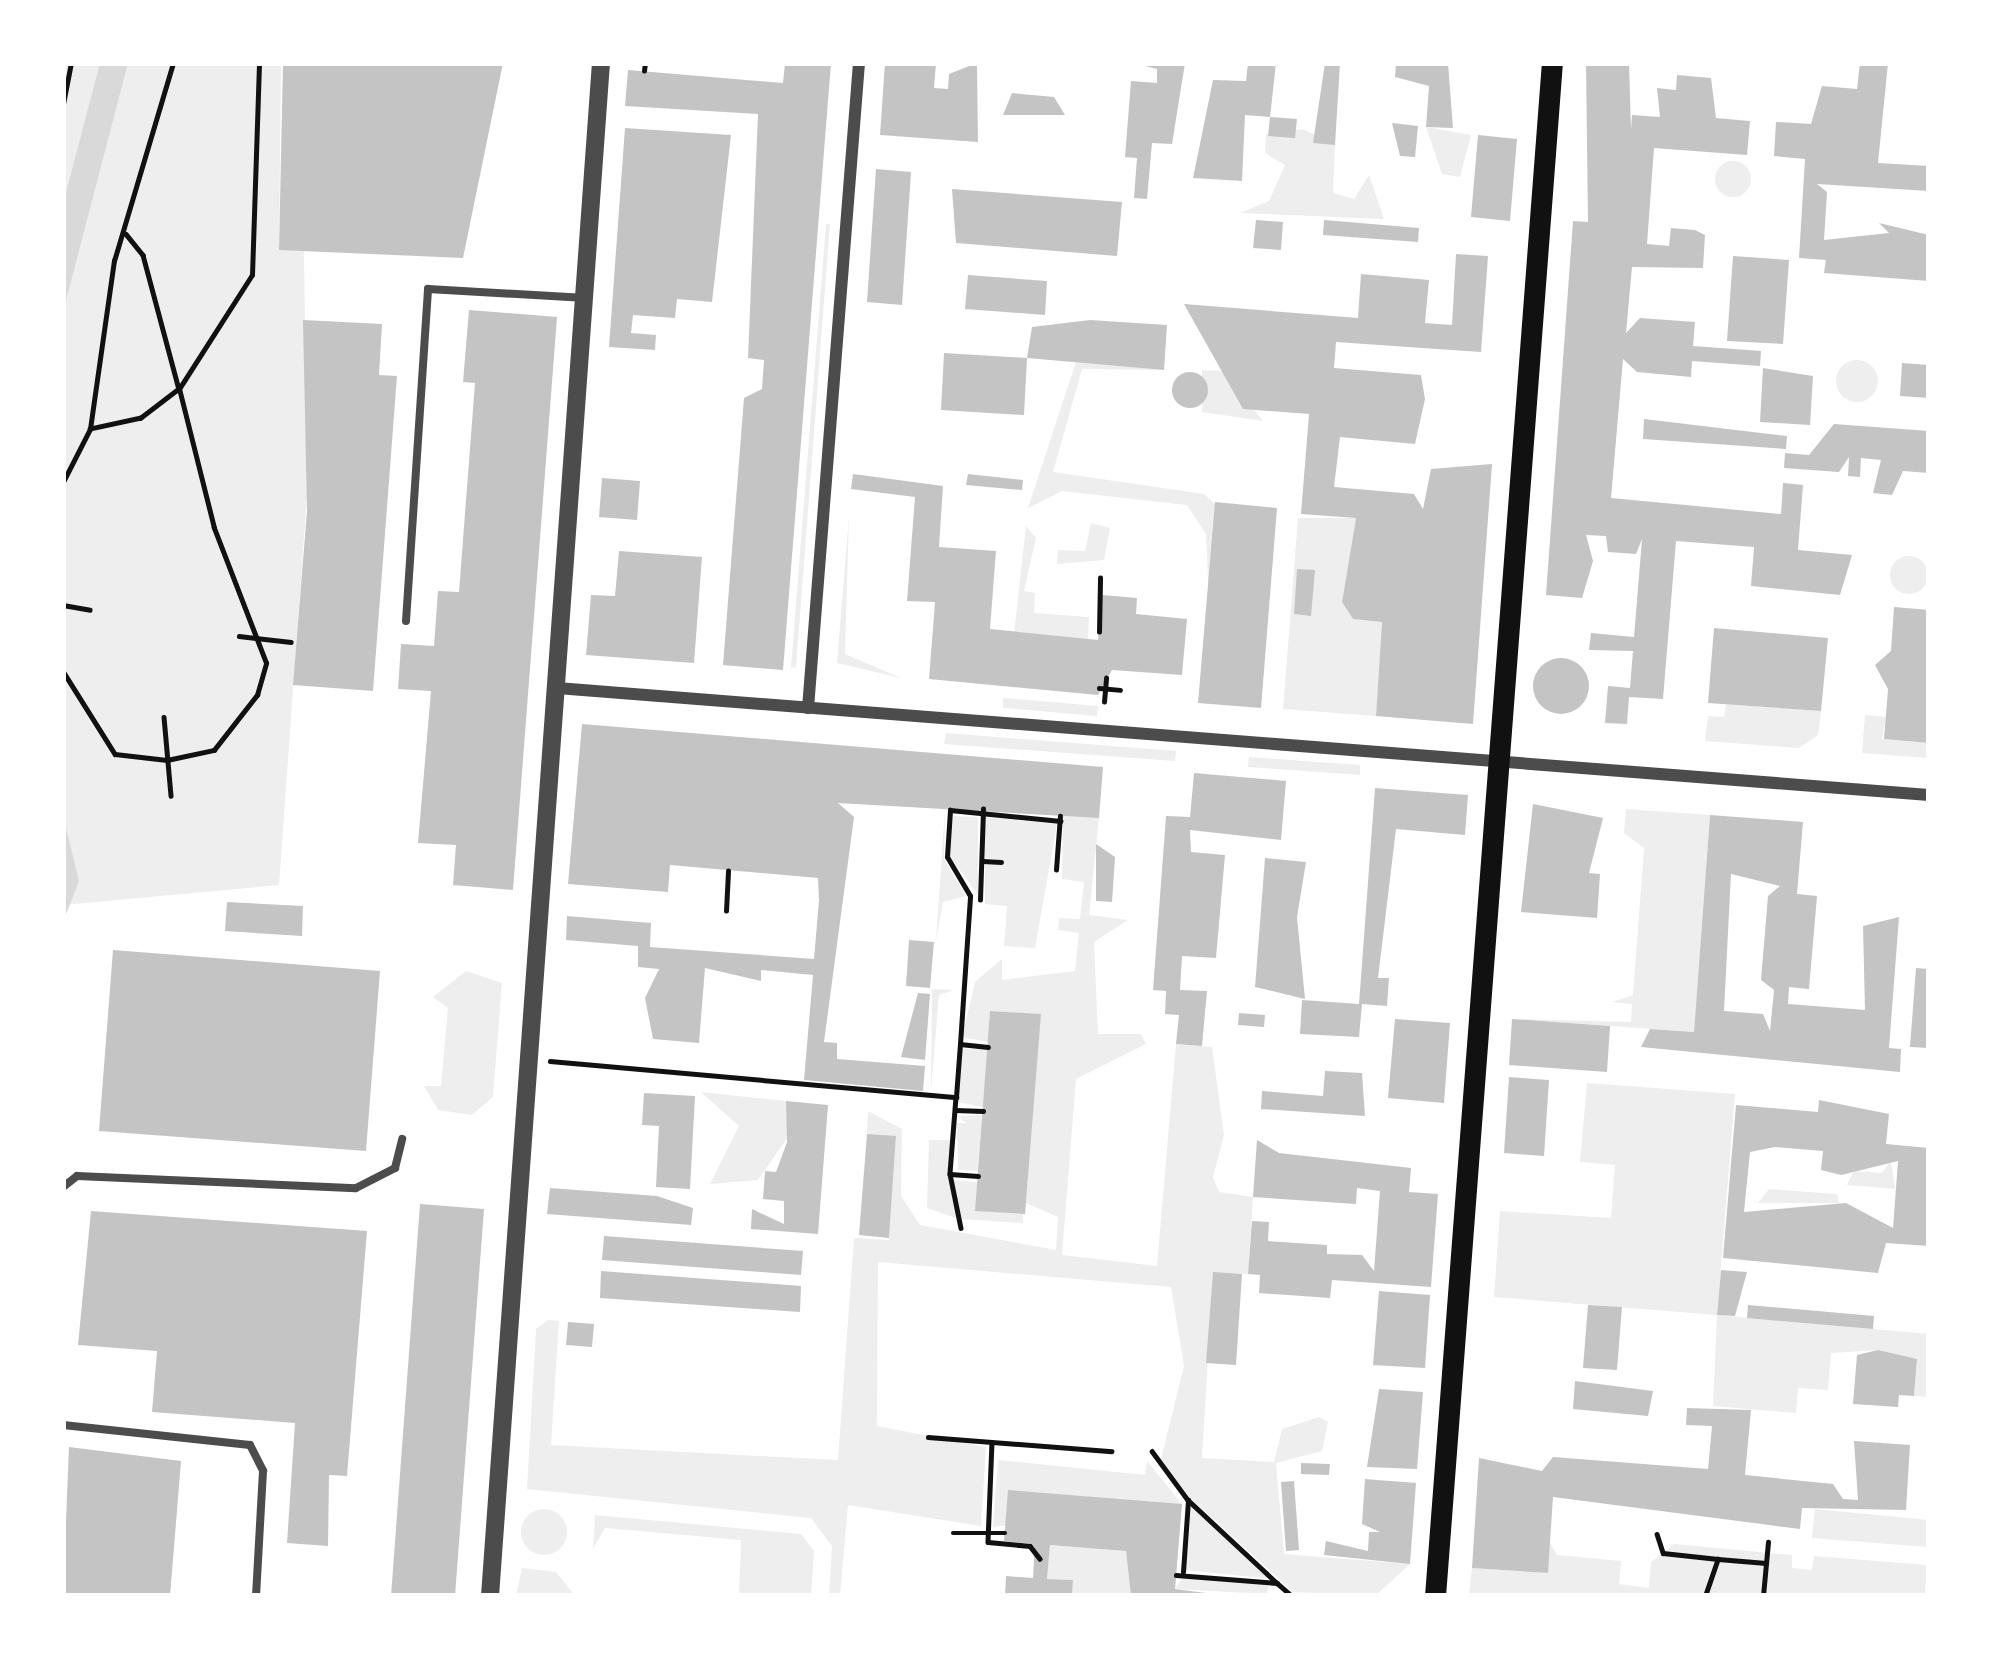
<!DOCTYPE html>
<html>
<head>
<meta charset="utf-8">
<style>
  body { margin:0 }
  #map { position:relative; width:1992px; height:1659px; overflow:hidden; background:#fff; font-family:"Playfair Display",serif }
  div>[style] { position:absolute }
  .green>* { inset:0; background:#eee }
  .round { border-radius:50% }
  .water>* { inset:0; background:#d9d9d9 }
  .building>* { inset:0; background:#c4c4c4 }
  .path>* { height:4.5px; margin:-2.25px; padding:0 2.25px; transform-origin:2.25px; border-radius:2.25px; background:#111 }
  .service>* { height:8px; margin:-4px; padding:0 4px; transform-origin:4px; border-radius:4px; background:#4c4c4c }
  .minor>* { height:12px; margin:-6px; padding:0 6px; transform-origin:6px; border-radius:6px; background:#4c4c4c }
  .tertiary>* { height:18px; margin:-9px; padding:0 9px; transform-origin:9px; border-radius:9px; background:#4c4c4c }
  .secondary>* { height:21px; margin:-10.5px; padding:0 10.5px; transform-origin:10.5px; border-radius:10.5px; background:#111 }
  span { translate:-50% -50%; white-space:nowrap; text-align:center; line-height:1.15; -webkit-text-stroke:9px #fff; paint-order:stroke }
  .frame { position:absolute; inset:0; border:66px solid #fff; pointer-events:none }
</style>
</head>
<body>
<div id="map">
  <div class="green">
    <div style="clip-path:polygon(63px 63px,281px 63px,279px 249px,304px 251px,307px 495px,279px 885px,63px 905px)"></div>
    <div style="clip-path:polygon(1426px 127px,1471px 135px,1460px 177px,1442px 174px)"></div>
    <div style="clip-path:polygon(1303px 129px,1335px 145px,1333px 193px,1354px 199px,1369px 175px,1384px 219px,1240px 213px,1269px 201px,1285px 165px,1265px 153px,1266px 135px)"></div>
    <div class="round" style="left:1715px;top:161px;width:36px;height:36px"></div>
    <div style="clip-path:polygon(826px 224px,830px 224px,796px 668px,791px 667px)"></div>
    <div class="round" style="left:1836px;top:360px;width:42px;height:42px"></div>
    <div style="clip-path:polygon(1076px 362px,1164px 370px,1082px 369px,1053px 472px,1204px 494px,1215px 504px,1209px 602px,1206px 534px,1187px 505px,1062px 491px,1028px 508px)"></div>
    <div style="clip-path:polygon(1202px 370px,1222px 371px,1263px 421px,1202px 412px)"></div>
    <div style="clip-path:polygon(849px 516px,845px 654px,901px 678px,837px 663px)"></div>
    <div style="clip-path:polygon(1298px 518px,1356px 518px,1342px 602px,1353px 619px,1382px 622px,1376px 716px,1283px 709px)"></div>
    <div style="clip-path:polygon(1091px 523px,1110px 528px,1104px 560px,1057px 564px,1058px 550px,1085px 551px)"></div>
    <div style="clip-path:polygon(1026px 526px,1036px 538px,1024px 591px,1035px 593px,1034px 613px,1089px 617px,1088px 639px,1014px 633px)"></div>
    <div class="round" style="left:1890px;top:556px;width:38px;height:38px"></div>
    <div style="clip-path:polygon(1003px 698px,1098px 706px,1097px 716px,1003px 708px)"></div>
    <div style="clip-path:polygon(1726px 704px,1821px 711px,1818px 735px,1799px 748px,1705px 741px,1708px 716px,1724px 717px)"></div>
    <div style="clip-path:polygon(1865px 715px,1886px 717px,1882px 739px,1929px 743px,1929px 758px,1862px 753px)"></div>
    <div style="clip-path:polygon(946px 733px,1176px 751px,1175px 761px,944px 744px)"></div>
    <div style="clip-path:polygon(1249px 757px,1360px 765px,1360px 775px,1248px 767px)"></div>
    <div style="clip-path:polygon(1626px 809px,1710px 815px,1694px 1032px,1512px 1019px,1631px 1022px,1632px 1004px,1612px 1002px,1633px 995px,1644px 848px,1624px 833px)"></div>
    <div style="clip-path:polygon(945px 810px,944px 859px,966px 896px,943px 902px,936px 941px)"></div>
    <div style="clip-path:polygon(953px 816px,978px 817px,978px 895px,950px 857px)"></div>
    <div style="clip-path:polygon(1063px 816px,1099px 818px,1089px 915px,1128px 920px,1094px 942px,1098px 1034px,1141px 1034px,1146px 1044px,1076px 1079px,1062px 1255px,1157px 1266px,1176px 1044px,1212px 1047px,1224px 1135px,1213px 1177px,1219px 1192px,1253px 1197px,1248px 1274px,1213px 1273px,1202px 1458px,1274px 1462px,1282px 1429px,1319px 1417px,1328px 1422px,1322px 1451px,1276px 1463px,1284px 1554px,1410px 1564px,1375px 1596px,1293px 1592px,1190px 1498px,1161px 1459px,1184px 1366px,1171px 1287px,878px 1262px,877px 1426px,986px 1447px,981px 1526px,848px 1505px,840px 1596px,829px 1596px,832px 1546px,811px 1518px,527px 1489px,536px 1329px,548px 1320px,559px 1321px,551px 1445px,838px 1460px,854px 1238px,889px 1240px,896px 1137px,867px 1134px,868px 1111px,902px 1129px,901px 1196px,920px 1225px,1056px 1250px,1058px 1217px,1026px 1203px,1040px 1015px,991px 1011px,988px 1042px,962px 1037px,975px 982px,1002px 959px,1002px 980px,1075px 971px,1079px 933px,1058px 930px,1059px 918px,1080px 919px,1084px 882px,1062px 879px)"></div>
    <div style="clip-path:polygon(985px 817px,1057px 824px,1035px 948px,1004px 946px,1007px 906px,985px 904px,985px 864px,1001px 860px,985px 858px)"></div>
    <div style="clip-path:polygon(466px 971px,502px 983px,493px 1097px,472px 1115px,438px 1110px,424px 1086px,441px 1086px,448px 1008px,433px 997px)"></div>
    <div style="clip-path:polygon(932px 989px,954px 990px,939px 995px,931px 1091px)"></div>
    <div style="clip-path:polygon(962px 1049px,988px 1049px,983px 1107px,958px 1102px)"></div>
    <div style="clip-path:polygon(1587px 1083px,1735px 1094px,1717px 1315px,1929px 1334px,1929px 1397px,1914px 1396px,1917px 1360px,1879px 1350px,1831px 1353px,1828px 1390px,1798px 1388px,1796px 1413px,1713px 1406px,1717px 1315px,1494px 1297px,1500px 1211px,1611px 1218px,1615px 1165px,1580px 1162px)"></div>
    <div style="clip-path:polygon(701px 1092px,786px 1101px,788px 1137px,758px 1180px,710px 1184px,739px 1126px)"></div>
    <div style="clip-path:polygon(982px 1115px,978px 1171px,958px 1170px,957px 1123px,966px 1123px,957px 1116px)"></div>
    <div style="clip-path:polygon(929px 1140px,950px 1140px,956px 1218px,927px 1208px)"></div>
    <div style="clip-path:polygon(1891px 1161px,1895px 1189px,1847px 1185px,1853px 1171px,1882px 1173px)"></div>
    <div style="clip-path:polygon(952px 1180px,977px 1182px,976px 1210px,1023px 1214px,1023px 1223px,962px 1219px)"></div>
    <div style="clip-path:polygon(1769px 1189px,1837px 1194px,1839px 1203px,1758px 1203px)"></div>
    <div style="clip-path:polygon(998px 1460px,1145px 1475px,1147px 1461px,1182px 1504px,993px 1527px)"></div>
    <div style="clip-path:polygon(1191px 1507px,1272px 1579px,1186px 1570px)"></div>
    <div class="round" style="left:521px;top:1509px;width:46px;height:46px"></div>
    <div style="clip-path:polygon(1815px 1509px,1929px 1520px,1928px 1547px,1812px 1538px)"></div>
    <div style="clip-path:polygon(595px 1515px,801px 1534px,814px 1551px,811px 1596px,739px 1596px,741px 1540px,605px 1528px,593px 1549px)"></div>
    <div style="clip-path:polygon(1550px 1543px,1557px 1555px,1621px 1561px,1619px 1584px,1649px 1588px,1651px 1562px,1674px 1544px,1792px 1555px,1792px 1568px,1812px 1570px,1814px 1556px,1927px 1565px,1925px 1596px,1469px 1596px,1472px 1568px,1547px 1573px)"></div>
    <div style="clip-path:polygon(1050px 1545px,1126px 1551px,1131px 1596px,1072px 1596px,1073px 1580px,1047px 1579px)"></div>
    <div style="clip-path:polygon(522px 1568px,556px 1572px,575px 1596px,516px 1596px)"></div>
    <div style="clip-path:polygon(1185px 1574px,1268px 1584px,1267px 1594px,1175px 1589px)"></div>
  </div>
  <div class="water">
    <div style="clip-path:polygon(100px 63px,128px 63px,63px 312px,63px 204px)"></div>
    <div style="clip-path:polygon(63px 816px,79px 881px,63px 922px)"></div>
  </div>
  <div class="building">
    <div style="clip-path:polygon(283px 63px,503px 63px,463px 258px,279px 250px)"></div>
    <div style="clip-path:polygon(785px 63px,831px 63px,783px 670px,723px 665px,744px 398px,762px 389px,764px 360px,748px 358px,758px 114px,625px 106px,628px 70px,783px 83px)"></div>
    <div style="clip-path:polygon(885px 63px,936px 63px,934px 88px,948px 89px,949px 74px,977px 63px,978px 142px,880px 135px)"></div>
    <div style="clip-path:polygon(1133px 63px,1185px 63px,1172px 144px,1152px 143px,1147px 199px,1134px 198px,1137px 158px,1125px 157px,1131px 81px,1157px 83px,1157px 69px)"></div>
    <div style="clip-path:polygon(1248px 63px,1276px 63px,1270px 117px,1245px 115px,1242px 181px,1193px 178px,1213px 80px,1246px 81px)"></div>
    <div style="clip-path:polygon(1325px 63px,1340px 63px,1335px 145px,1313px 143px)"></div>
    <div style="clip-path:polygon(1396px 63px,1448px 63px,1453px 128px,1426px 127px,1429px 86px,1395px 77px)"></div>
    <div style="clip-path:polygon(1586px 63px,1629px 63px,1631px 130px,1632px 115px,1660px 117px,1657px 88px,1676px 90px,1677px 75px,1711px 78px,1716px 118px,1750px 121px,1747px 155px,1654px 148px,1647px 244px,1669px 246px,1671px 228px,1695px 230px,1705px 235px,1703px 268px,1632px 267px,1626px 333px,1640px 318px,1695px 322px,1693px 346px,1761px 351px,1760px 366px,1692px 361px,1691px 377px,1637px 372px,1623px 359px,1611px 498px,1781px 514px,1783px 483px,1803px 485px,1798px 550px,1852px 555px,1840px 595px,1751px 586px,1754px 547px,1676px 541px,1663px 699px,1629px 697px,1627px 724px,1605px 723px,1608px 686px,1630px 688px,1633px 651px,1589px 650px,1591px 633px,1634px 637px,1642px 539px,1636px 554px,1608px 552px,1606px 536px,1586px 535px,1593px 561px,1582px 598px,1546px 595px,1573px 221px,1588px 222px)"></div>
    <div style="clip-path:polygon(1860px 63px,1888px 63px,1878px 163px,1929px 166px,1929px 191px,1817px 184px,1827px 192px,1824px 240px,1889px 233px,1879px 223px,1929px 235px,1929px 281px,1824px 273px,1826px 260px,1799px 258px,1805px 159px,1774px 156px,1776px 122px,1811px 124px,1822px 86px,1857px 89px)"></div>
    <div style="clip-path:polygon(1012px 93px,1054px 97px,1065px 115px,1003px 115px)"></div>
    <div style="clip-path:polygon(1270px 117px,1297px 119px,1295px 138px,1268px 136px)"></div>
    <div style="clip-path:polygon(1392px 123px,1418px 126px,1415px 157px,1400px 156px)"></div>
    <div style="clip-path:polygon(625px 128px,731px 135px,712px 302px,677px 299px,675px 318px,633px 315px,631px 333px,656px 335px,655px 350px,609px 347px)"></div>
    <div style="clip-path:polygon(1478px 135px,1517px 139px,1510px 221px,1471px 217px)"></div>
    <div style="clip-path:polygon(876px 169px,911px 172px,902px 305px,867px 302px)"></div>
    <div style="clip-path:polygon(952px 189px,1122px 202px,1117px 256px,956px 243px)"></div>
    <div style="clip-path:polygon(1256px 220px,1283px 222px,1281px 250px,1253px 248px)"></div>
    <div style="clip-path:polygon(1324px 220px,1419px 228px,1418px 242px,1323px 235px)"></div>
    <div style="clip-path:polygon(1456px 254px,1488px 256px,1481px 352px,1336px 342px,1334px 368px,1421px 375px,1425px 399px,1415px 444px,1340px 437px,1334px 487px,1414px 494px,1423px 509px,1431px 469px,1492px 464px,1473px 724px,1376px 716px,1382px 622px,1353px 619px,1342px 602px,1356px 518px,1301px 514px,1309px 414px,1243px 409px,1184px 304px,1358px 318px,1361px 274px,1429px 280px,1425px 323px,1452px 325px)"></div>
    <div style="clip-path:polygon(1733px 256px,1789px 260px,1783px 344px,1727px 341px)"></div>
    <div style="clip-path:polygon(968px 275px,1047px 281px,1045px 315px,965px 309px)"></div>
    <div style="clip-path:polygon(469px 310px,557px 317px,513px 890px,453px 885px,456px 845px,418px 843px,431px 691px,398px 689px,401px 644px,434px 646px,438px 591px,459px 592px,475px 383px,463px 382px)"></div>
    <div style="clip-path:polygon(303px 320px,382px 324px,379px 375px,397px 376px,373px 691px,293px 685px,307px 511px)"></div>
    <div style="clip-path:polygon(1090px 320px,1167px 325px,1164px 370px,1027px 358px,1032px 327px)"></div>
    <div style="clip-path:polygon(944px 353px,1027px 358px,1024px 415px,941px 410px)"></div>
    <div style="clip-path:polygon(1902px 363px,1929px 365px,1929px 398px,1900px 396px)"></div>
    <div style="clip-path:polygon(1763px 368px,1813px 376px,1810px 425px,1760px 422px)"></div>
    <div class="round" style="left:1172px;top:372px;width:36px;height:36px"></div>
    <div style="clip-path:polygon(1644px 419px,1787px 436px,1786px 449px,1643px 439px)"></div>
    <div style="clip-path:polygon(1834px 424px,1929px 431px,1929px 473px,1903px 471px,1892px 495px,1873px 493px,1881px 460px,1861px 458px,1860px 477px,1848px 476px,1849px 457px,1839px 472px,1784px 468px,1785px 453px,1809px 455px)"></div>
    <div style="clip-path:polygon(853px 474px,943px 486px,939px 547px,996px 551px,990px 629px,1098px 640px,1102px 595px,1137px 598px,1136px 614px,1187px 619px,1182px 675px,1112px 670px,1098px 695px,929px 679px,935px 602px,907px 601px,915px 497px,851px 489px)"></div>
    <div style="clip-path:polygon(968px 474px,1023px 480px,1022px 490px,966px 485px)"></div>
    <div style="clip-path:polygon(602px 478px,640px 481px,637px 520px,599px 517px)"></div>
    <div style="clip-path:polygon(1215px 502px,1277px 508px,1261px 708px,1198px 703px)"></div>
    <div style="clip-path:polygon(619px 551px,702px 557px,694px 663px,586px 655px,591px 595px,615px 596px)"></div>
    <div style="clip-path:polygon(1297px 569px,1315px 570px,1311px 616px,1294px 614px)"></div>
    <div style="clip-path:polygon(1894px 607px,1929px 610px,1929px 743px,1884px 739px,1888px 689px,1875px 665px,1891px 651px)"></div>
    <div style="clip-path:polygon(1714px 628px,1828px 638px,1821px 711px,1708px 703px)"></div>
    <div class="round" style="left:1533px;top:658px;width:56px;height:56px"></div>
    <div style="clip-path:polygon(582px 724px,1103px 767px,1099px 818px,838px 803px,854px 817px,824px 1042px,837px 1043px,837px 1059px,925px 1066px,923px 1091px,804px 1080px,813px 975px,761px 970px,761px 981px,705px 968px,699px 1043px,653px 1039px,645px 998px,659px 969px,638px 967px,638px 946px,566px 940px,567px 916px,651px 923px,650px 947px,814px 959px,819px 900px,818px 878px,670px 865px,668px 892px,568px 884px)"></div>
    <div style="clip-path:polygon(1194px 773px,1286px 781px,1281px 840px,1190px 830px,1191px 852px,1225px 855px,1216px 958px,1182px 956px,1180px 990px,1207px 991px,1202px 1046px,1176px 1044px,1179px 1015px,1165px 1014px,1166px 991px,1153px 990px,1166px 816px,1190px 817px)"></div>
    <div style="clip-path:polygon(1375px 788px,1468px 795px,1465px 835px,1396px 829px,1378px 978px,1389px 978px,1387px 1006px,1362px 1004px,1359px 1037px,1300px 1034px,1302px 1000px,1359px 1004px)"></div>
    <div style="clip-path:polygon(1533px 804px,1603px 818px,1589px 873px,1600px 874px,1597px 918px,1521px 912px)"></div>
    <div style="clip-path:polygon(evenodd,1710px 815px,1803px 822px,1797px 894px,1817px 896px,1809px 989px,1789px 987px,1788px 1004px,1865px 1010px,1863px 926px,1899px 917px,1889px 1048px,1901px 1049px,1900px 1072px,1641px 1047px,1650px 1029px,1694px 1032px,1710px 815px,1731px 874px,1780px 886px,1768px 896px,1761px 980px,1774px 990px,1770px 1031px,1763px 1014px,1724px 1011px,1731px 874px)"></div>
    <div style="clip-path:polygon(1096px 844px,1115px 857px,1112px 902px,1096px 901px)"></div>
    <div style="clip-path:polygon(1265px 858px,1306px 862px,1297px 917px,1305px 999px,1255px 987px)"></div>
    <div style="clip-path:polygon(227px 902px,303px 906px,302px 936px,225px 931px)"></div>
    <div style="clip-path:polygon(909px 940px,934px 942px,930px 988px,906px 986px)"></div>
    <div style="clip-path:polygon(113px 950px,380px 971px,366px 1151px,99px 1131px)"></div>
    <div style="clip-path:polygon(1916px 968px,1929px 969px,1929px 1048px,1910px 1047px)"></div>
    <div style="clip-path:polygon(918px 993px,930px 994px,925px 1060px,901px 1057px)"></div>
    <div style="clip-path:polygon(990px 1011px,1041px 1014px,1025px 1214px,975px 1211px)"></div>
    <div style="clip-path:polygon(1239px 1013px,1265px 1015px,1264px 1027px,1238px 1025px)"></div>
    <div style="clip-path:polygon(1395px 1019px,1450px 1023px,1444px 1103px,1388px 1098px)"></div>
    <div style="clip-path:polygon(1512px 1019px,1610px 1026px,1607px 1072px,1509px 1065px)"></div>
    <div style="clip-path:polygon(1325px 1071px,1362px 1073px,1365px 1116px,1261px 1109px,1262px 1091px,1323px 1096px)"></div>
    <div style="clip-path:polygon(1509px 1077px,1549px 1080px,1544px 1156px,1504px 1153px)"></div>
    <div style="clip-path:polygon(644px 1093px,695px 1096px,690px 1189px,656px 1187px,659px 1126px,642px 1125px)"></div>
    <div style="clip-path:polygon(evenodd,1819px 1100px,1889px 1114px,1886px 1144px,1929px 1148px,1929px 1246px,1886px 1243px,1878px 1273px,1723px 1258px,1736px 1105px,1818px 1112px,1819px 1100px,1775px 1147px,1823px 1151px,1821px 1170px,1841px 1175px,1898px 1161px,1893px 1228px,1846px 1203px,1744px 1212px,1750px 1152px,1775px 1147px)"></div>
    <div style="clip-path:polygon(786px 1101px,828px 1105px,818px 1234px,751px 1229px,752px 1209px,784px 1224px,784px 1201px,763px 1199px,765px 1171px,776px 1172px,787px 1142px)"></div>
    <div style="clip-path:polygon(867px 1134px,896px 1136px,889px 1238px,859px 1235px)"></div>
    <div style="clip-path:polygon(1257px 1140px,1279px 1153px,1411px 1168px,1409px 1192px,1438px 1194px,1431px 1287px,1332px 1280px,1330px 1298px,1259px 1293px,1260px 1275px,1248px 1274px,1252px 1221px,1269px 1222px,1268px 1241px,1327px 1245px,1327px 1254px,1362px 1255px,1374px 1271px,1380px 1191px,1357px 1188px,1356px 1204px,1253px 1197px)"></div>
    <div style="clip-path:polygon(550px 1188px,657px 1196px,693px 1208px,691px 1225px,547px 1214px)"></div>
    <div style="clip-path:polygon(420px 1204px,484px 1209px,455px 1596px,391px 1596px)"></div>
    <div style="clip-path:polygon(91px 1211px,367px 1231px,347px 1476px,329px 1475px,328px 1546px,287px 1543px,295px 1423px,152px 1412px,157px 1351px,78px 1345px)"></div>
    <div style="clip-path:polygon(604px 1236px,803px 1251px,801px 1275px,602px 1260px)"></div>
    <div style="clip-path:polygon(1721px 1270px,1747px 1272px,1735px 1316px,1717px 1315px)"></div>
    <div style="clip-path:polygon(601px 1271px,801px 1286px,800px 1312px,600px 1298px)"></div>
    <div style="clip-path:polygon(1213px 1272px,1242px 1274px,1236px 1365px,1206px 1363px)"></div>
    <div style="clip-path:polygon(1379px 1291px,1430px 1295px,1425px 1368px,1373px 1365px)"></div>
    <div style="clip-path:polygon(1588px 1305px,1622px 1307px,1617px 1370px,1583px 1368px)"></div>
    <div style="clip-path:polygon(1748px 1305px,1874px 1316px,1873px 1329px,1747px 1318px)"></div>
    <div style="clip-path:polygon(568px 1322px,594px 1324px,592px 1347px,566px 1345px)"></div>
    <div style="clip-path:polygon(1878px 1350px,1917px 1359px,1914px 1396px,1899px 1395px,1898px 1407px,1853px 1404px,1857px 1355px)"></div>
    <div style="clip-path:polygon(1575px 1381px,1653px 1391px,1648px 1416px,1573px 1409px)"></div>
    <div style="clip-path:polygon(1379px 1389px,1423px 1392px,1417px 1469px,1367px 1467px)"></div>
    <div style="clip-path:polygon(1687px 1408px,1751px 1410px,1745px 1475px,1833px 1484px,1843px 1499px,1858px 1500px,1854px 1441px,1910px 1445px,1906px 1510px,1802px 1508px,1800px 1529px,1553px 1497px,1548px 1573px,1472px 1568px,1479px 1458px,1542px 1471px,1553px 1457px,1708px 1469px,1712px 1426px,1686px 1425px)"></div>
    <div style="clip-path:polygon(69px 1447px,181px 1461px,170px 1596px,63px 1596px)"></div>
    <div style="clip-path:polygon(1301px 1463px,1330px 1464px,1329px 1475px,1301px 1474px)"></div>
    <div style="clip-path:polygon(1365px 1479px,1416px 1483px,1410px 1564px,1324px 1555px,1326px 1541px,1368px 1551px,1369px 1532px,1380px 1532px,1362px 1524px)"></div>
    <div style="clip-path:polygon(1294px 1481px,1299px 1550px,1286px 1551px,1281px 1482px)"></div>
    <div style="clip-path:polygon(1008px 1490px,1182px 1504px,1175px 1589px,1229px 1596px,1131px 1596px,1126px 1551px,1050px 1545px,1047px 1579px,1073px 1580px,1072px 1596px,1005px 1596px,1006px 1576px,1033px 1578px,1034px 1559px,1033px 1544px,1004px 1541px)"></div>
  </div>
  <div class="path">
    <div style="left:644px;top:71px;width:8px;rotate:-83deg"></div>
    <div style="left:63px;top:104px;width:42px;rotate:-79deg"></div>
    <div style="left:126px;top:234px;width:27px;rotate:51deg"></div>
    <div style="left:143px;top:255px;width:139px;rotate:75deg"></div>
    <div style="left:179px;top:389px;width:135px;rotate:-57.4deg"></div>
    <div style="left:252px;top:275px;width:212px;rotate:-88.1deg"></div>
    <div style="left:63px;top:482px;width:59px;rotate:-63deg"></div>
    <div style="left:90px;top:429px;width:170px;rotate:-81.9deg"></div>
    <div style="left:114px;top:261px;width:207px;rotate:-73.4deg"></div>
    <div style="left:63px;top:605px;width:27px;rotate:10deg"></div>
    <div style="left:1099px;top:632px;width:54px;rotate:-88.9deg"></div>
    <div style="left:239px;top:636px;width:52px;rotate:6.6deg"></div>
    <div style="left:63px;top:671px;width:98px;rotate:57.9deg"></div>
    <div style="left:115px;top:754px;width:52px;rotate:6.6deg"></div>
    <div style="left:167px;top:760px;width:48px;rotate:-12deg"></div>
    <div style="left:214px;top:750px;width:70px;rotate:-52deg"></div>
    <div style="left:257px;top:695px;width:33px;rotate:-74deg"></div>
    <div style="left:266px;top:663px;width:145px;rotate:-111.1deg"></div>
    <div style="left:214px;top:528px;width:143px;rotate:-104.1deg"></div>
    <div style="left:179px;top:389px;width:48px;rotate:142.7deg"></div>
    <div style="left:141px;top:418px;width:52px;rotate:167.8deg"></div>
    <div style="left:1099px;top:688px;width:21px;rotate:5deg"></div>
    <div style="left:1104px;top:702px;width:24px;rotate:-85deg"></div>
    <div style="left:164px;top:717px;width:79px;rotate:84.9deg"></div>
    <div style="left:983px;top:861px;width:18px;rotate:3deg"></div>
    <div style="left:1056px;top:870px;width:54px;rotate:-85.8deg"></div>
    <div style="left:980px;top:900px;width:91px;rotate:-88.1deg"></div>
    <div style="left:726px;top:911px;width:40px;rotate:-87.1deg"></div>
    <div style="left:960px;top:1044px;width:148px;rotate:-86.1deg"></div>
    <div style="left:970px;top:896px;width:45px;rotate:-120.5deg"></div>
    <div style="left:947px;top:857px;width:47px;rotate:-86.3deg"></div>
    <div style="left:950px;top:810px;width:111px;rotate:5.7deg"></div>
    <div style="left:550px;top:1061px;width:408px;rotate:5.1deg"></div>
    <div style="left:956px;top:1097px;width:77px;rotate:94.5deg"></div>
    <div style="left:950px;top:1174px;width:28px;rotate:4deg"></div>
    <div style="left:956px;top:1097px;width:53px;rotate:-85.7deg"></div>
    <div style="left:960px;top:1044px;width:28px;rotate:6deg"></div>
    <div style="left:955px;top:1110px;width:28px;rotate:2deg"></div>
    <div style="left:950px;top:1174px;width:55px;rotate:78.5deg"></div>
    <div style="left:928px;top:1437px;width:184px;rotate:4.4deg"></div>
    <div style="left:992px;top:1442px;width:100px;rotate:92.3deg"></div>
    <div style="left:988px;top:1542px;width:42px;rotate:5.4deg"></div>
    <div style="left:1030px;top:1546px;width:16px;rotate:52deg"></div>
    <div style="left:1152px;top:1451px;width:61px;rotate:53.7deg"></div>
    <div style="left:953px;top:1533px;width:52px"></div>
    <div style="left:1657px;top:1534px;width:20px;rotate:72deg"></div>
    <div style="left:1663px;top:1553px;width:55px;rotate:6.2deg"></div>
    <div style="left:1183px;top:1572px;width:72px;rotate:-86deg"></div>
    <div style="left:1188px;top:1500px;width:122px;rotate:43deg"></div>
    <div style="left:1176px;top:1575px;width:101px;rotate:4.5deg"></div>
    <div style="left:1277px;top:1583px;width:20px;rotate:41deg"></div>
    <div style="left:612px;top:1596px;width:74px"></div>
    <div style="left:1705px;top:1596px;width:39px;rotate:-71deg"></div>
    <div style="left:1718px;top:1559px;width:48px;rotate:4.8deg"></div>
    <div style="left:1763px;top:1596px;width:54px;rotate:-84.7deg"></div>
  </div>
  <div class="service">
    <div style="left:406px;top:621px;width:333px;rotate:-86.2deg"></div>
    <div style="left:428px;top:289px;width:154px;rotate:3.3deg"></div>
    <div style="left:63px;top:1187px;width:18px;rotate:-38deg"></div>
    <div style="left:77px;top:1176px;width:279px;rotate:2.5deg"></div>
    <div style="left:356px;top:1188px;width:44px;rotate:-27.1deg"></div>
    <div style="left:395px;top:1168px;width:30px;rotate:-76deg"></div>
    <div style="left:63px;top:1425px;width:188px;rotate:6.1deg"></div>
    <div style="left:250px;top:1445px;width:29px;rotate:63deg"></div>
    <div style="left:263px;top:1471px;width:125px;rotate:93.2deg"></div>
  </div>
  <div class="minor">
    <div style="left:557px;top:688px;width:1376px;rotate:4.46deg"></div>
    <div style="left:808px;top:708px;width:647px;rotate:-85.48deg"></div>
  </div>
  <div class="tertiary">
    <div style="left:490px;top:1596px;width:1537px;rotate:-85.86deg"></div>
  </div>
  <div class="secondary">
    <div style="left:1435px;top:1596px;width:1537px;rotate:-85.64deg"></div>
  </div>
  <div class="frame"></div>
</div>
</body>
</html>
